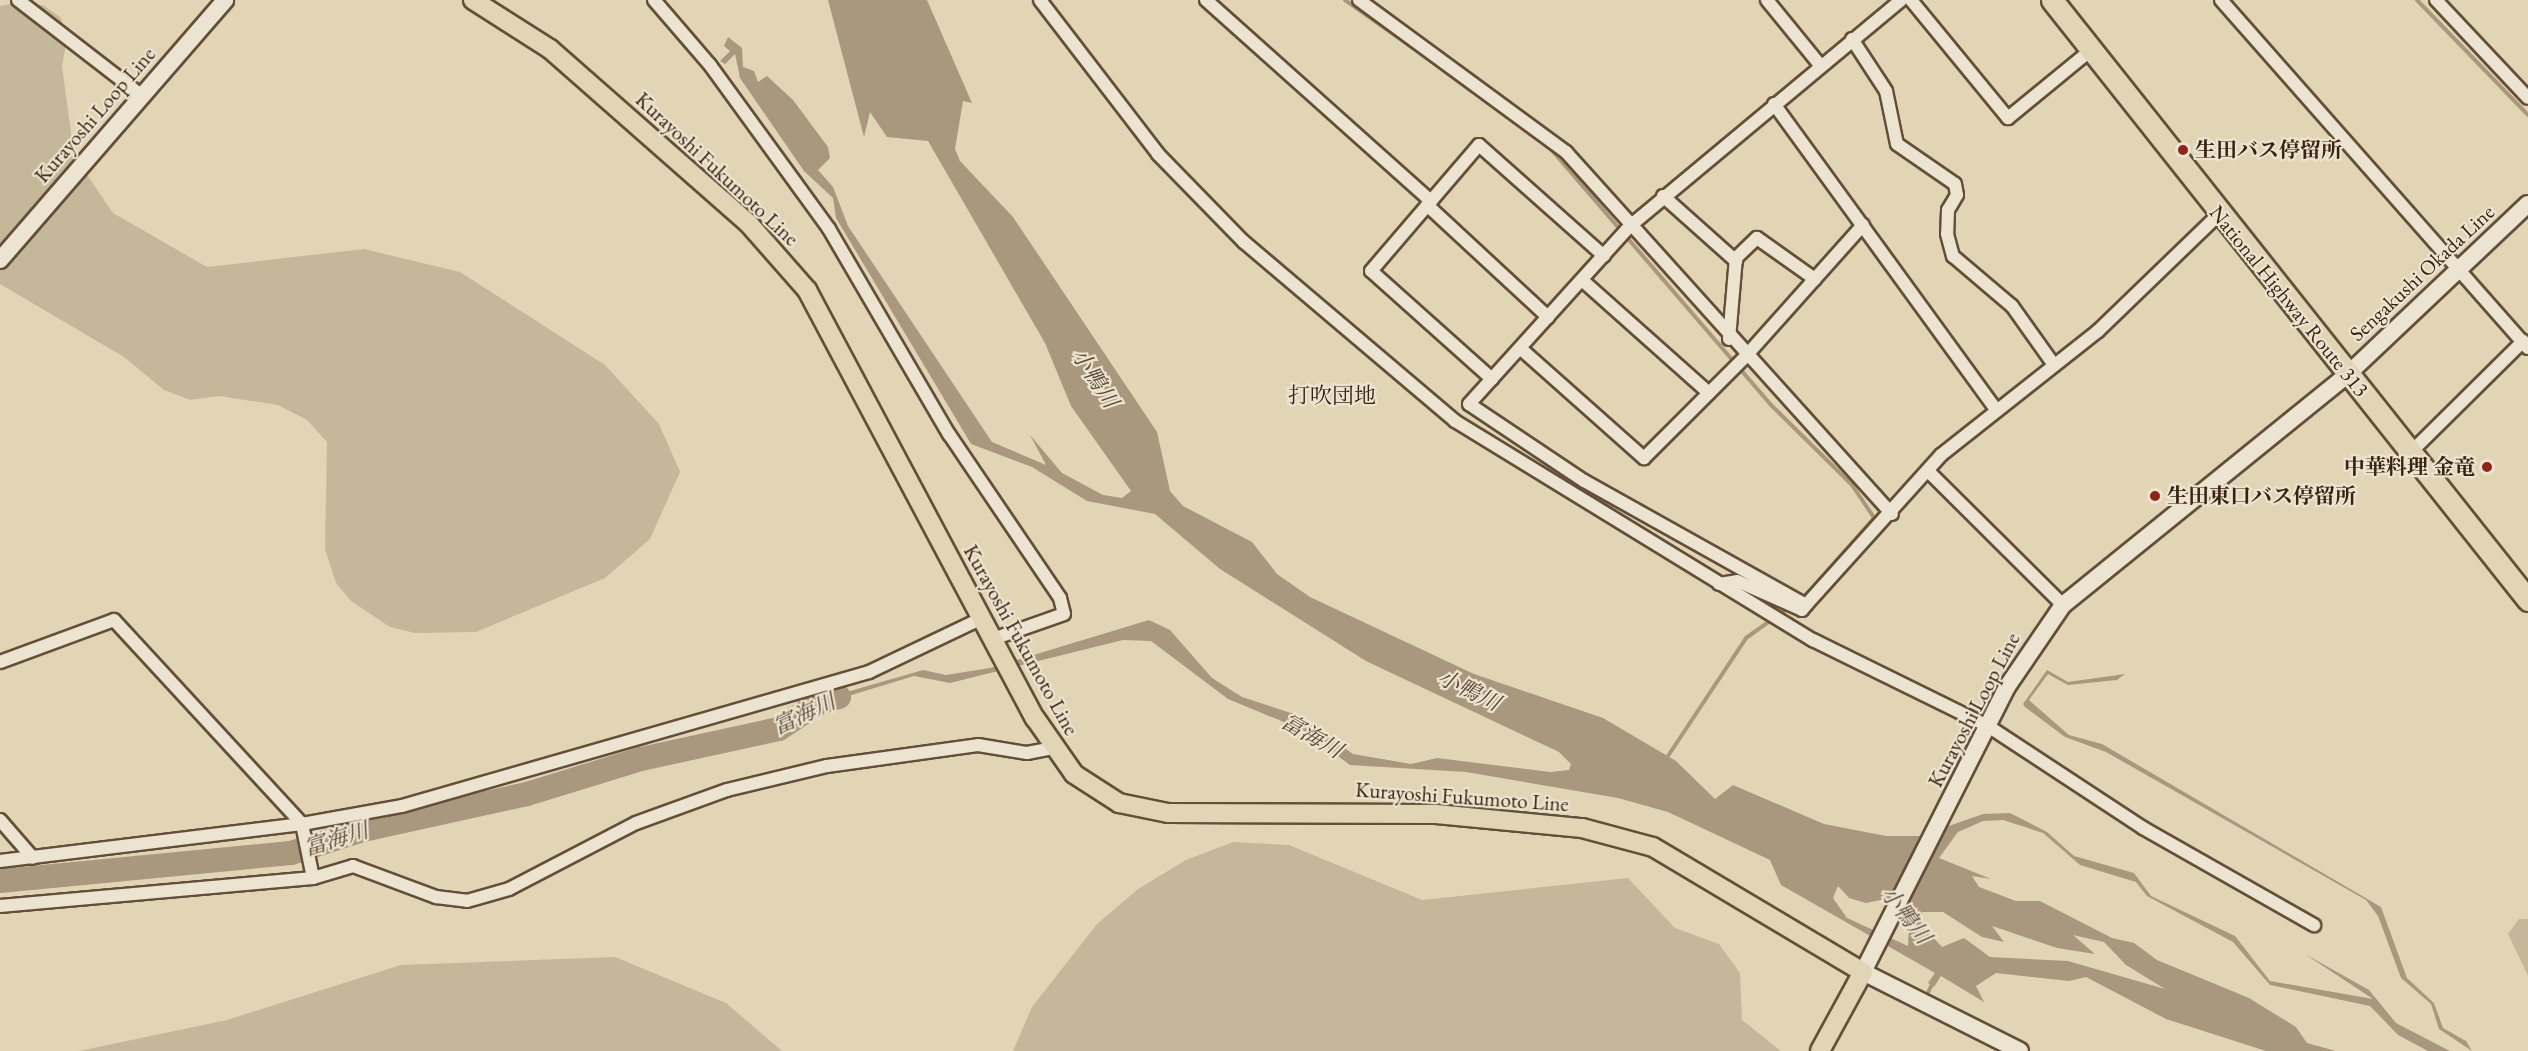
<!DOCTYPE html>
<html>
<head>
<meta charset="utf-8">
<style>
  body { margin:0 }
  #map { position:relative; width:2528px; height:1051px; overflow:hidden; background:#e2d5b6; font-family:"EB Garamond","Noto Serif JP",serif }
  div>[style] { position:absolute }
  .green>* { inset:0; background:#c5b79a }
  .water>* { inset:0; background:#a9987d }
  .stream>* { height:4px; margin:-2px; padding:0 2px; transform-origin:2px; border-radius:2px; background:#a9987d }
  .river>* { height:24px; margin:-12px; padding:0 12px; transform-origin:12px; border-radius:12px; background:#a9987d }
  .roads { filter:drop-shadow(2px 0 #634f39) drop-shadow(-2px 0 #634f39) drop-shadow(0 2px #634f39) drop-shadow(0 -2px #634f39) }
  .street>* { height:12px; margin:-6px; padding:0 6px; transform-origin:6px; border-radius:6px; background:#ece4d0 }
  .secondary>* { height:16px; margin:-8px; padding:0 8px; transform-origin:8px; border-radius:8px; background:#ece4d0 }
  .primary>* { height:18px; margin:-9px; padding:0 9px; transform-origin:9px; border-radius:9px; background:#e2d5b6 }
  .highway>* { height:21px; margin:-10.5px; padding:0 10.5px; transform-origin:10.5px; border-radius:10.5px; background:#e2d5b6 }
  .dots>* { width:16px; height:16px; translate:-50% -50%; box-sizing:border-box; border:3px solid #ece4d0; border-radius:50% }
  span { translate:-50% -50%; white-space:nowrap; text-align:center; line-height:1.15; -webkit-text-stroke:4.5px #ece4d0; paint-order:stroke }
  .street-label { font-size:21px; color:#39220f }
  .poi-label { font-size:21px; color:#39220f; font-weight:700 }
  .left { translate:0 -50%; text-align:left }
  .right { translate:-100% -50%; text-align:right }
  .water-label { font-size:22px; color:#5b4530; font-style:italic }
  .neighbourhood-label { font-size:22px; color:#39220f }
</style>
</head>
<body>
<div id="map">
  <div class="green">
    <div style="clip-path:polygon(16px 3px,43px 5px,61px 18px,67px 39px,62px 66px,72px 140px,81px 166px,113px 213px,207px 267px,364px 249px,460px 272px,605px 365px,659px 424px,680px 472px,650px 539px,605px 578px,476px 632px,415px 633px,390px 627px,351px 601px,336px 583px,325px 549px,327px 442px,307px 420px,278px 405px,219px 396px,190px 400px,164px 390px,124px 357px,0 284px,0 6px)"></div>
    <div style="clip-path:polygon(1233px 842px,1289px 845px,1422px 900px,1628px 878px,1675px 928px,1719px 944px,1740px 973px,1742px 1020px,1781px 1051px,1013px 1051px,1032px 1007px,1097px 924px,1138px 889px,1186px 860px)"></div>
    <div style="clip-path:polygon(2519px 919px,2528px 919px,2528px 976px,2508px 934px)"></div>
    <div style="clip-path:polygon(615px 957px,726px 1003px,782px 1051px,79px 1051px,227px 1020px,401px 965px)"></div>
  </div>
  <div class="water">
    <div style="clip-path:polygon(evenodd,828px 0,927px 0,972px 103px,963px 101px,955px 149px,960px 161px,1013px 217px,1157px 432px,1170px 491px,1183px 506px,1252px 542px,1277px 574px,1310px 597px,1474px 674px,1603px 718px,1676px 761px,1715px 799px,1733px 785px,1824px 824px,1886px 836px,1920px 836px,1983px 814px,2010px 813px,2047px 832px,2074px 856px,2134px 873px,2151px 896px,2235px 936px,2270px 981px,2373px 999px,2305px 954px,2369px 990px,2396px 1023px,2450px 1051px,2428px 1051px,2398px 1035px,2370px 1006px,2270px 985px,2233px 942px,2147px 896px,2136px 882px,2080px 865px,2043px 833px,2003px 820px,1983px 821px,1958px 832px,1939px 858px,1991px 879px,1972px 876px,1979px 887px,2016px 901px,2040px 901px,2112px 938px,2134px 943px,2157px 960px,2249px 998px,2296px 1027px,2307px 1043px,2336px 1051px,2266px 1051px,2166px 1019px,2086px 977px,2069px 981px,1996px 973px,1976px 986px,1984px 1002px,1941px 976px,1934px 987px,1928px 983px,1935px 973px,1781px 885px,1770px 860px,1668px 812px,1618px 798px,1466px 772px,1350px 765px,1303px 730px,1228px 699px,1151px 641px,1123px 640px,950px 683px,914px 676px,809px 708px,805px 704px,923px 670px,946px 675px,990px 668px,1149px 620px,1170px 630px,1212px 678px,1242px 697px,1297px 715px,1353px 754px,1411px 764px,1437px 758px,1550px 772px,1569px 770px,1571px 764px,1559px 752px,1366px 661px,1220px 569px,1155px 514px,1087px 501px,1032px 467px,971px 444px,836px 218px,833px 198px,804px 171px,740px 78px,735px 54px,725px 64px,720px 61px,730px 51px,724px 46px,728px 37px,742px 48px,743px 67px,754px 71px,758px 82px,767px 76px,793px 100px,828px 147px,830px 158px,818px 170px,833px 187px,848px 226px,992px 442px,1046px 465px,1030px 435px,1062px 473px,1103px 495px,1122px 498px,1131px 491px,1071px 406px,1045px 343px,928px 141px,887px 137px,870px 112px,864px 137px,828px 0,1838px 886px,1849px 898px,1866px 903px,1890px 898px,1909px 926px,1908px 946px,1847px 918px,1833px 898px,1838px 886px,828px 0,1922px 912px,1943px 912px,1982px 937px,2004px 942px,1992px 926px,2057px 948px,2095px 954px,2073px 935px,2104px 942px,2126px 965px,2165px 989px,2068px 961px,1990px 957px,1964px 938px,1942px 947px,1922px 925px,1922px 912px)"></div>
    <div style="clip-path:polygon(2047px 670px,2068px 682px,2125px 674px,2117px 680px,2068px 685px,2048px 674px,2029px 700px,2069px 735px,2102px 744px,2381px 907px,2407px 978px,2434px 1003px,2443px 1028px,2466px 1041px,2472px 1051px,2439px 1029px,2431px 1004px,2401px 978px,2378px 916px,2366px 900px,2106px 752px,2065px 737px,2025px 707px,2023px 704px)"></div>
  </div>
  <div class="stream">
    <div style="left:1345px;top:0;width:108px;rotate:35.2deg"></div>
    <div style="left:2417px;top:0;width:160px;rotate:46deg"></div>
    <div style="left:1550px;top:148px;width:339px;rotate:49.3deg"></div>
    <div style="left:1771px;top:405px;width:114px;rotate:44.6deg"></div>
    <div style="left:1852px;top:485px;width:40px;rotate:56deg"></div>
    <div style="left:1874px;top:518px;width:108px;rotate:131.6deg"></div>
    <div style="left:1666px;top:759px;width:145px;rotate:-56.5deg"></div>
    <div style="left:1746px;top:638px;width:52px;rotate:-35.5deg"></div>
    <div style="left:1926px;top:997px;width:17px;rotate:-65deg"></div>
  </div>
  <div class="river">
    <div style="left:0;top:881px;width:292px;rotate:-5.5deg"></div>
    <div style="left:291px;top:853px;width:76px;rotate:-17.7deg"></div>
    <div style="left:363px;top:830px;width:168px;rotate:-12.4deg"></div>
    <div style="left:527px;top:794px;width:119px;rotate:-17.1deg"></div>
    <div style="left:641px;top:759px;width:141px;rotate:-12.3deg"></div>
    <div style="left:779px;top:729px;width:47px;rotate:-33.7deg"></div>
    <div style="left:818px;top:703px;width:22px;rotate:-16deg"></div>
  </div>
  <div class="roads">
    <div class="street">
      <div style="left:18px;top:0;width:155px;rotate:37.7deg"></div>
      <div style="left:654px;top:0;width:86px;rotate:49.3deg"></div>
      <div style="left:710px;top:65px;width:203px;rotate:54deg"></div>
      <div style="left:829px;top:229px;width:238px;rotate:59.7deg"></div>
      <div style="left:949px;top:434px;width:198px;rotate:55.9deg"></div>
      <div style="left:1060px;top:598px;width:16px;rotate:76deg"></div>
      <div style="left:1064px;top:614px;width:75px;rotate:160.6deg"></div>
      <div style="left:1040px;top:0;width:194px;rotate:52.5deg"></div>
      <div style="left:1158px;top:154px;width:123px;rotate:45.7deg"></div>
      <div style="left:1244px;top:242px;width:277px;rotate:40.3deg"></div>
      <div style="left:1455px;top:421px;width:420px;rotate:31.5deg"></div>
      <div style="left:1813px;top:640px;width:195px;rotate:26.2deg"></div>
      <div style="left:1988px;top:726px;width:186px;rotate:33.3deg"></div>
      <div style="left:2143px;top:828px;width:197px;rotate:29.6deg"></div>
      <div style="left:1206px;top:0;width:302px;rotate:41.8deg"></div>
      <div style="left:1359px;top:0;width:257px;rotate:36.3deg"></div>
      <div style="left:1566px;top:152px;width:487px;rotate:48deg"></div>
      <div style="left:1767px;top:0;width:84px;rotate:50.8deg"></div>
      <div style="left:1911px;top:0;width:153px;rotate:50.6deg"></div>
      <div style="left:2008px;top:118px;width:107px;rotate:-39.3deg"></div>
      <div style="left:2221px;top:0;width:464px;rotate:48.6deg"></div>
      <div style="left:2436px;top:0;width:134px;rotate:46.8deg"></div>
      <div style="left:1852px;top:39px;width:62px;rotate:56.8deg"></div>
      <div style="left:1886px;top:91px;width:54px;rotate:78.3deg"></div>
      <div style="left:1897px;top:144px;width:70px;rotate:34.6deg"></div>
      <div style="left:1955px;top:184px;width:11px;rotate:80deg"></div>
      <div style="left:1957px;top:195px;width:17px;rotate:121deg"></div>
      <div style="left:1948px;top:210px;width:24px;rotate:92deg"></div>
      <div style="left:1947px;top:234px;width:23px;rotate:75deg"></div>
      <div style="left:1953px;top:256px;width:77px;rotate:40.3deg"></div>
      <div style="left:2012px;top:306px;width:72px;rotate:54.6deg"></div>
      <div style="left:1774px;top:104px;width:377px;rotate:54deg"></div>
      <div style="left:1663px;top:196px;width:98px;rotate:41.7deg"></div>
      <div style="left:1427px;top:205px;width:165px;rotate:42.8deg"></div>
      <div style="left:1582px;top:280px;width:170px;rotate:41.7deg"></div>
      <div style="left:1729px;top:339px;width:81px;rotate:-85.1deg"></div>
      <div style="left:1736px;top:258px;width:29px;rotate:-44deg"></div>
      <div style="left:1757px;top:238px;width:71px;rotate:35.3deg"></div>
      <div style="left:1520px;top:348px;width:166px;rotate:41.6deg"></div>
      <div style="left:1644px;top:458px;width:143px;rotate:-45deg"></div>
      <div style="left:1745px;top:357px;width:177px;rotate:-48.2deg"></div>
      <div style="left:1492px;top:379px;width:162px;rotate:-138.2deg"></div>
      <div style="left:1371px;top:271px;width:166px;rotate:-49.4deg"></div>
      <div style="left:1479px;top:145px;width:167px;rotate:41.6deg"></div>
      <div style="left:2411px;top:452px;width:158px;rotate:-44.7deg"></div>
      <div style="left:1928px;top:471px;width:190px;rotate:44.8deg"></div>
      <div style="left:1719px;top:584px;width:18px;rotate:-9deg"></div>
      <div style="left:1737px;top:581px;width:71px;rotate:24deg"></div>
      <div style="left:1802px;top:610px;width:6px;rotate:-51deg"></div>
      <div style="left:1806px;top:605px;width:254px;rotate:-150.8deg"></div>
      <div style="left:1584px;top:481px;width:138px;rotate:-146.2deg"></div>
      <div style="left:1469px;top:404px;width:240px;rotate:-47.9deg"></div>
      <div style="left:1630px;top:226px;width:353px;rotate:-39.8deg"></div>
      <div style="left:1806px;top:605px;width:202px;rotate:-48deg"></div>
      <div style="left:1941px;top:455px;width:200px;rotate:-38.3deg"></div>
      <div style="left:2098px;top:331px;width:168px;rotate:-44deg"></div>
      <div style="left:0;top:662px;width:121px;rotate:-20.2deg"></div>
      <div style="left:114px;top:620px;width:277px;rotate:47.3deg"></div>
      <div style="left:302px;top:824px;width:55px;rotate:78.5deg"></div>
      <div style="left:0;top:820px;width:50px;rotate:49deg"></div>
      <div style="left:0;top:861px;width:304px;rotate:-7deg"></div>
      <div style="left:302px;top:824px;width:102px;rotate:-10.2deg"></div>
      <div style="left:402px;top:806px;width:486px;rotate:-16deg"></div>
      <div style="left:869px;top:672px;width:125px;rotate:-25.5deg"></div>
      <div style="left:0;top:906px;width:314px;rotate:-5.1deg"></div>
      <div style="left:313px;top:878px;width:42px;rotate:-16.7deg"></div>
      <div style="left:353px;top:866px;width:89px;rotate:20.5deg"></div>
      <div style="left:436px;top:897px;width:31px;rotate:7deg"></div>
      <div style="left:467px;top:901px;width:44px;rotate:-15.9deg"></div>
      <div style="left:509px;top:889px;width:143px;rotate:-27.5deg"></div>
      <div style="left:636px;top:823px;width:97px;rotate:-19.9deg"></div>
      <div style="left:727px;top:790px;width:103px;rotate:-13.5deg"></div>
      <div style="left:827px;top:766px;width:152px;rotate:-7.9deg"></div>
      <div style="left:978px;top:745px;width:50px;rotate:9.3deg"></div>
      <div style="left:1027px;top:753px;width:26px;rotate:-11deg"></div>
    </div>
    <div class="secondary">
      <div style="left:0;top:260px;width:344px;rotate:-49.1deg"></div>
      <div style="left:2020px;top:1051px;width:176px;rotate:-153.3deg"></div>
      <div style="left:1863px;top:972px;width:319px;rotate:-63.2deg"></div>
      <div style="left:2007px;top:687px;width:99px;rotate:-55.7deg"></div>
      <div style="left:2063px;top:605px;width:365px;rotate:-39deg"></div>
      <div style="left:2347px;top:375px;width:249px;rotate:-43.4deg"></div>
    </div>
    <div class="primary">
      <div style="left:473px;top:0;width:91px;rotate:32.5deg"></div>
      <div style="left:550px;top:49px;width:265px;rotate:41.3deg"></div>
      <div style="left:749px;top:224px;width:88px;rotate:48.7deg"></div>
      <div style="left:807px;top:290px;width:485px;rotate:62deg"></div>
      <div style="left:1035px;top:718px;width:68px;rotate:55.1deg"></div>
      <div style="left:1074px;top:774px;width:54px;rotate:32.8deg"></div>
      <div style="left:1119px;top:803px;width:50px;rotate:11.5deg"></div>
      <div style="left:1168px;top:813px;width:268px;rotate:0.2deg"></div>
      <div style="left:1436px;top:814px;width:147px;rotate:5.5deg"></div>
      <div style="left:1582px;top:828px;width:73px;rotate:15deg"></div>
      <div style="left:1653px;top:847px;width:244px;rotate:30.8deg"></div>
      <div style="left:1863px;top:972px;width:90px;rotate:118.6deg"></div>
    </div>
    <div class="highway">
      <div style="left:2052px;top:0;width:766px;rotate:51.57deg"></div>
    </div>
  </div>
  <div class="dots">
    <div style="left:2183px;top:150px;background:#8f2418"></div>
    <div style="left:2487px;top:467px;background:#8f2418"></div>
    <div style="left:2155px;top:496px;background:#8f2418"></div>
  </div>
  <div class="street-label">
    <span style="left:95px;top:115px;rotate:-49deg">Kurayoshi Loop Line</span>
    <span style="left:717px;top:169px;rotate:43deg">Kurayoshi Fukumoto Line</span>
    <span style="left:2422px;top:273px;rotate:-43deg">Sengakushi Okada Line</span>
    <span style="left:2289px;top:301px;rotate:51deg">National Highway Route 313</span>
    <span style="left:1021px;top:640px;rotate:61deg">Kurayoshi Fukumoto Line</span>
    <span style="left:1974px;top:710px;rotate:-62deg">Kurayoshi Loop Line</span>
    <span style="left:1462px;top:797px;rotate:4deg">Kurayoshi Fukumoto Line</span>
  </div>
  <div class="poi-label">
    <span class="left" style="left:2195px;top:150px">生田バス停留所</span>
    <span class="right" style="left:2475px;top:467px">中華料理 金竜</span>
    <span class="left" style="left:2167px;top:496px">生田東口バス停留所</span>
  </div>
  <div class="water-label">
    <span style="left:1095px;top:378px;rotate:57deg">小鴨川</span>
    <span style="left:1469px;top:690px;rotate:26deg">小鴨川</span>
    <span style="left:804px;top:714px;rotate:-25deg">富海川</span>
    <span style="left:1312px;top:736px;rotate:30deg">富海川</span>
    <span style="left:336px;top:839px;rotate:-17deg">富海川</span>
    <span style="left:1906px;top:915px;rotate:52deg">小鴨川</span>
  </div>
  <div class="neighbourhood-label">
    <span style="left:1332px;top:396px">打吹団地</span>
  </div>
</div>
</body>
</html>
